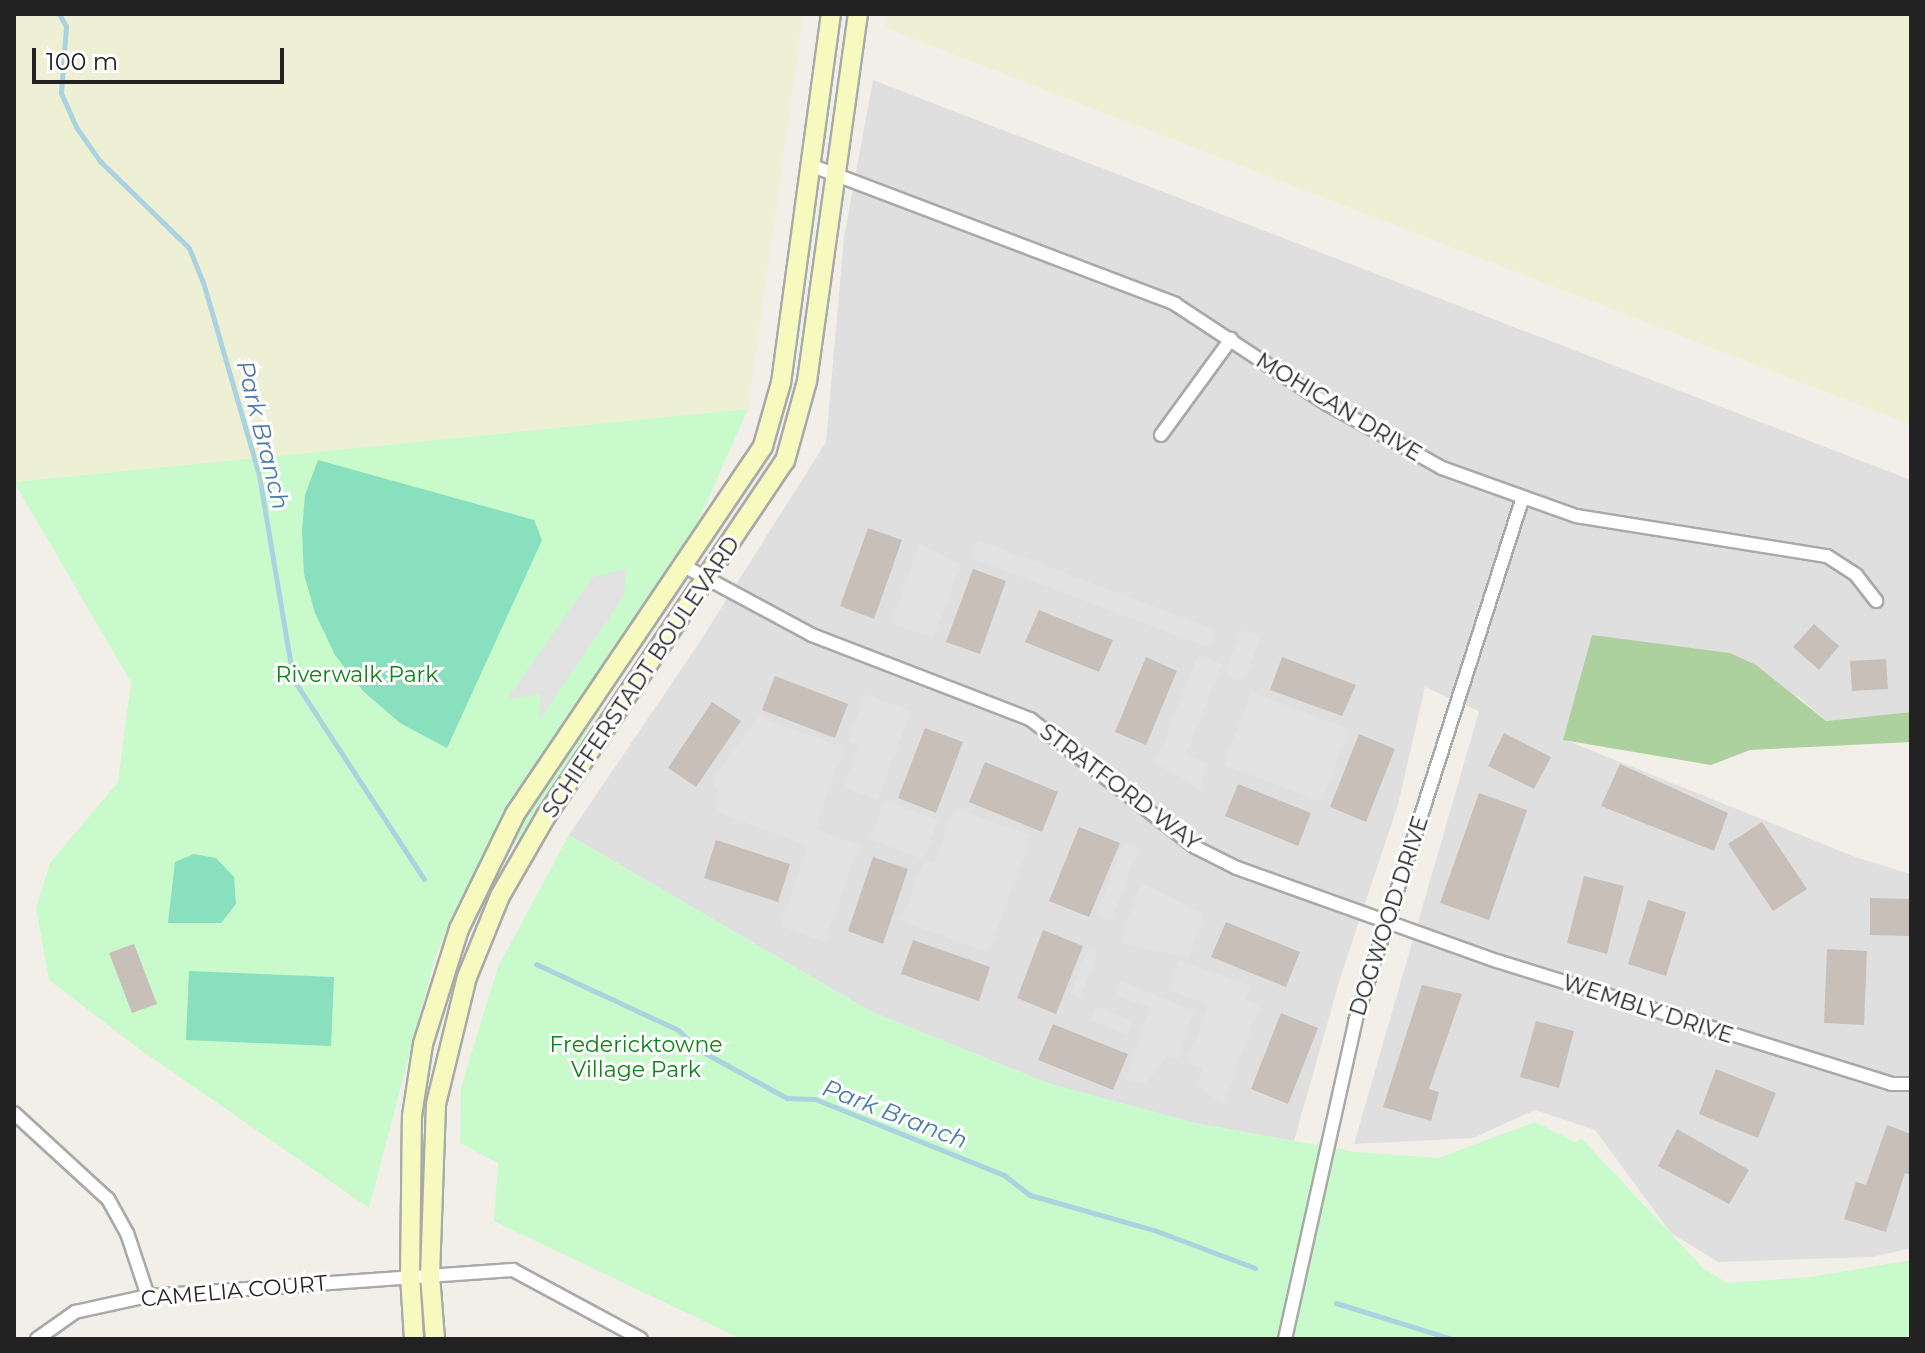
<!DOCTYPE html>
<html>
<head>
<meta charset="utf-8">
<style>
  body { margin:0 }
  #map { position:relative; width:1925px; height:1353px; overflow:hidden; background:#f2efe9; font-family:Montserrat,sans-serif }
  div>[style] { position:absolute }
  .residential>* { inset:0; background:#e0dfdf }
  .farmland>* { inset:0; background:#eef0d5 }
  .forest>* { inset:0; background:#add19e }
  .park>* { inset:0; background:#c8facc }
  .pitch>* { inset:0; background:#88e0be }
  .parking>* { inset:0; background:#e2e2e2 }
  .stream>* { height:5px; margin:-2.5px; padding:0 2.5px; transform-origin:2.5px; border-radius:2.5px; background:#aad3df }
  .building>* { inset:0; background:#c7bfb8 }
  .roads { filter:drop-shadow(2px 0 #a9a9a9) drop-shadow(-2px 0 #a9a9a9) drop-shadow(0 2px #a9a9a9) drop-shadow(0 -2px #a9a9a9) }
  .street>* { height:12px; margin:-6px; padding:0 6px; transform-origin:6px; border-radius:6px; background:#fff }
  .secondary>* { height:18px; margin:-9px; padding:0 9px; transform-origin:9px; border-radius:9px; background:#f7fabf }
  span { translate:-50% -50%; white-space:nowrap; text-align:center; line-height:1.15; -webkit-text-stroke:6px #fff; paint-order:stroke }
  .street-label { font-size:22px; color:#222 }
  .park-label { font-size:22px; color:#0c8416 }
  .water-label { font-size:24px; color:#4a7aab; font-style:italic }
  .frame { position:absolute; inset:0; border:16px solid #222; pointer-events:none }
  .scale { position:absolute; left:32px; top:48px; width:252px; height:36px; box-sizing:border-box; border:4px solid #222; border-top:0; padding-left:10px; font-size:24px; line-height:28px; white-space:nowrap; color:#222; -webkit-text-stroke:6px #fff; paint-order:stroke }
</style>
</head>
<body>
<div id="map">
  <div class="residential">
    <div style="clip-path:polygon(873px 80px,1911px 480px,1911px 712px,1826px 721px,1798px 696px,1563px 739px,1858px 858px,1911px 874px,1911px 1248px,1872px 1257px,1718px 1262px,1671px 1233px,1595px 1130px,1535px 1110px,1473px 1138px,1354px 1144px,1479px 711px,1425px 687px,1398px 805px,1342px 972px,1294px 1141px,1195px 1123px,1047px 1083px,870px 1011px,569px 835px,699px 643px,826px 442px,844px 237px)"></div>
  </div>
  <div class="farmland">
    <div style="clip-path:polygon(14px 14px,803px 14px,748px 409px,14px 482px)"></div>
    <div style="clip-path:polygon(887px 14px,1911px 14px,1911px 425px,885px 28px)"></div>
  </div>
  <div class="forest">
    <div style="clip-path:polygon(1592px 635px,1730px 653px,1756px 665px,1826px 721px,1911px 712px,1911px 742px,1750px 750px,1711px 765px,1563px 740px)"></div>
  </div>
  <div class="park">
    <div style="clip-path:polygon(748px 409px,652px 625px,526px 832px,464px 891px,435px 957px,369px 1208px,142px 1051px,49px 980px,36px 908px,50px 863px,118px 782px,131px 682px,14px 482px)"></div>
    <div style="clip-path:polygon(569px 835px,870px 1011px,1047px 1083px,1195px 1123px,1355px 1152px,1438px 1158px,1535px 1122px,1575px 1142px,1582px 1139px,1704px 1269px,1727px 1283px,1811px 1277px,1911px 1260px,1911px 1339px,741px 1339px,494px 1221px,498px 1163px,460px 1143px,461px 1087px,498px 967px)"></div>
  </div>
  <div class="pitch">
    <div style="clip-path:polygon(318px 460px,534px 520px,542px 540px,447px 748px,400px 723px,363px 691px,335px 655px,315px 613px,304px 574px,302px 531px,305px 495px)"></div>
    <div style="clip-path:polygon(194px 854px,216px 858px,234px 877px,236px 904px,221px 923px,168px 923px,175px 862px)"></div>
    <div style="clip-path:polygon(189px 971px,334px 977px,331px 1046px,186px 1040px)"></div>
  </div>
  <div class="parking">
    <div style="clip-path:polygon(978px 540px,1216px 630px,1210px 648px,971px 558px)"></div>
    <div style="clip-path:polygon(919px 543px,961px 565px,933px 638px,891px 624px)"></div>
    <div style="clip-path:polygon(626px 569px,624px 596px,539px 720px,541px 694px,507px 699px,593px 577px)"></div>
    <div style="clip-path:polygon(1241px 630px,1261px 637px,1244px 681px,1225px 674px)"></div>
    <div style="clip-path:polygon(1198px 654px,1222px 664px,1186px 754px,1208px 763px,1200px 791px,1156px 763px)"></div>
    <div style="clip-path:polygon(1251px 692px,1349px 729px,1322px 802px,1224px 765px)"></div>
    <div style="clip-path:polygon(865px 694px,911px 711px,878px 800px,844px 787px,859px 746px,848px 741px)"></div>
    <div style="clip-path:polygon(758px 717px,844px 747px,815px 829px,859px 845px,825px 942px,780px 926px,808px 846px,714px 811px,719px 794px,713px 779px)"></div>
    <div style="clip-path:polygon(884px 800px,938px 820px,924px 859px,934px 863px,955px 808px,1031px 836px,989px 953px,901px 921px,924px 860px,870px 839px)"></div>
    <div style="clip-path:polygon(1124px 842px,1139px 847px,1111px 920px,1096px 915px)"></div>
    <div style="clip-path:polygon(1141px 882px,1204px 914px,1189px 958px,1120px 943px)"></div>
    <div style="clip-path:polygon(1089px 947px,1098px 951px,1080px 998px,1070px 994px)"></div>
    <div style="clip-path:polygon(1179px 961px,1252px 986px,1246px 1000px,1260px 1005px,1223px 1104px,1197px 1086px,1202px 1069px,1187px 1063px,1208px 1005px,1169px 990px)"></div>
    <div style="clip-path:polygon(1121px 981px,1194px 1011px,1179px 1058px,1166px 1056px,1146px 1084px,1126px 1080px,1150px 1007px,1116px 996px)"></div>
    <div style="clip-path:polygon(1095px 1006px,1134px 1021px,1128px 1035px,1090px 1020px)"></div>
  </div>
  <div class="stream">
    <div style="left:59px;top:14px;width:14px;rotate:60deg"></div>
    <div style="left:66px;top:26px;width:67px;rotate:94.3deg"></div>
    <div style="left:61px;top:93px;width:37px;rotate:66deg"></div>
    <div style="left:76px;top:127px;width:42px;rotate:54.8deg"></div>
    <div style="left:100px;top:161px;width:124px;rotate:44.3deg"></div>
    <div style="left:189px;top:248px;width:37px;rotate:68deg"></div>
    <div style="left:203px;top:282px;width:201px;rotate:73.8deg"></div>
    <div style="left:259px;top:475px;width:207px;rotate:80.5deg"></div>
    <div style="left:293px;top:679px;width:239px;rotate:56.8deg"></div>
    <div style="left:536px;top:964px;width:157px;rotate:24.9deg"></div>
    <div style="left:678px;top:1030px;width:31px;rotate:42deg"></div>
    <div style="left:701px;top:1051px;width:98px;rotate:28.7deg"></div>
    <div style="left:787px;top:1098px;width:28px;rotate:2deg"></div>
    <div style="left:815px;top:1099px;width:204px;rotate:21.9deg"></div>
    <div style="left:1004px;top:1175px;width:33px;rotate:38deg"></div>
    <div style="left:1030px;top:1195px;width:129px;rotate:15.8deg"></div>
    <div style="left:1154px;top:1230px;width:108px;rotate:20.6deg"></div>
    <div style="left:1336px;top:1303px;width:121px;rotate:17.2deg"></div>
  </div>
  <div class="building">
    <div style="clip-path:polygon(868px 528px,902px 540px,874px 619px,840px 606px)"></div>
    <div style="clip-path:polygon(973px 569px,1006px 581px,980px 654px,946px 642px)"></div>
    <div style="clip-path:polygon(1039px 610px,1113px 640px,1099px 672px,1025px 642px)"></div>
    <div style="clip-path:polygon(1814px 624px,1839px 646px,1819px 670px,1793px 647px)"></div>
    <div style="clip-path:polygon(1146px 657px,1177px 671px,1146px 745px,1115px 732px)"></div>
    <div style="clip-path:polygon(1282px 657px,1356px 685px,1342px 716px,1270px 690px)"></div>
    <div style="clip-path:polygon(1886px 659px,1888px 689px,1852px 691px,1850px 661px)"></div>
    <div style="clip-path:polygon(775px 676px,848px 704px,835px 738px,762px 710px)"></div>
    <div style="clip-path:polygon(712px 702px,741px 721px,696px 787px,668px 768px)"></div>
    <div style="clip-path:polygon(925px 728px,963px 742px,936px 813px,898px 798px)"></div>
    <div style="clip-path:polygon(1504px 733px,1551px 757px,1534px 789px,1488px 766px)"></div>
    <div style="clip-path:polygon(1359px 734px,1395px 749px,1366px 822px,1330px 807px)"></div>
    <div style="clip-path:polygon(985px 762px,1058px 792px,1042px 832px,969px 802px)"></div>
    <div style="clip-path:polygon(1620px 764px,1728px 813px,1714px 851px,1601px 806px)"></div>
    <div style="clip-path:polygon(1238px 784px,1311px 813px,1298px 846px,1225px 816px)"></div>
    <div style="clip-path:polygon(1479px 793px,1527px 810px,1489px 920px,1440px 903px)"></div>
    <div style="clip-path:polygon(1762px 822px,1807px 889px,1773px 911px,1728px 844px)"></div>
    <div style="clip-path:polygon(1079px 827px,1120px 843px,1089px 917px,1049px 901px)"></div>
    <div style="clip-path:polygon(716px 840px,790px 864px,778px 902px,704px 878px)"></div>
    <div style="clip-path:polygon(873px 857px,908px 869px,883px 944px,848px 931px)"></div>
    <div style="clip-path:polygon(1584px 876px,1624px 886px,1607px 954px,1567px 943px)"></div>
    <div style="clip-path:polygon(1870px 898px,1911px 899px,1911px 936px,1870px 935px)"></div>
    <div style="clip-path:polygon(1648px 900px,1686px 912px,1666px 976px,1628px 964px)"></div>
    <div style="clip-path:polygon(1226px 922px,1300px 952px,1286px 987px,1211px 957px)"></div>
    <div style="clip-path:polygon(1043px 930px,1083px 946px,1056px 1014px,1017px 998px)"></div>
    <div style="clip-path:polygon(913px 940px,990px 967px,979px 1001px,901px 974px)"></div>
    <div style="clip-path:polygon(134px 944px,157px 1004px,132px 1013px,109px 953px)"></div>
    <div style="clip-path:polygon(1827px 949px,1867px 951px,1864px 1025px,1824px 1023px)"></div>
    <div style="clip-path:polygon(1422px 985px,1462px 994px,1429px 1089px,1439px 1092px,1431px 1121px,1383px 1107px)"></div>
    <div style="clip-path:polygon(1281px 1013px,1318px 1028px,1288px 1104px,1251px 1089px)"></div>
    <div style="clip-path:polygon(1536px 1021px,1574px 1031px,1559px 1088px,1520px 1077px)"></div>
    <div style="clip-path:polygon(1053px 1024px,1128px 1054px,1113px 1090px,1038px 1060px)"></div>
    <div style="clip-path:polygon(1716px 1069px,1776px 1093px,1758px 1138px,1699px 1114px)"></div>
    <div style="clip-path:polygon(1887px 1125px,1911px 1134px,1911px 1175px,1905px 1173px,1886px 1232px,1844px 1219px,1856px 1182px,1866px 1185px)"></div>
    <div style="clip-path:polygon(1677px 1129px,1749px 1170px,1729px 1204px,1658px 1166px)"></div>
  </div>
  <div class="roads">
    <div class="street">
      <div style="left:810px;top:165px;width:391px;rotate:20.8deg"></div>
      <div style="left:1175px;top:304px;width:184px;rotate:33.3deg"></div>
      <div style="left:1329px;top:405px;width:129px;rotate:29.1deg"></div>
      <div style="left:1442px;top:468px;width:142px;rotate:19.7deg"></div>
      <div style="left:1576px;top:516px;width:254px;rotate:9.1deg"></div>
      <div style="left:1827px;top:556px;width:35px;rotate:33deg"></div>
      <div style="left:1856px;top:575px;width:33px;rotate:52deg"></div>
      <div style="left:1161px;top:435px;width:119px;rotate:-53.9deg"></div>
      <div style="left:682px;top:565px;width:148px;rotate:28.3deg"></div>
      <div style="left:812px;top:635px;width:234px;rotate:21.1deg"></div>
      <div style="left:1030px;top:719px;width:209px;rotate:37.8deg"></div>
      <div style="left:1195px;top:847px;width:47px;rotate:26.6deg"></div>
      <div style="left:1237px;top:868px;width:276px;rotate:19.7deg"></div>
      <div style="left:1497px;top:961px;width:413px;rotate:17.3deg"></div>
      <div style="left:1891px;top:1084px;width:20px"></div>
      <div style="left:14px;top:1113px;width:127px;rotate:42.5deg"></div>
      <div style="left:108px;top:1199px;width:39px;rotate:61deg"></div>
      <div style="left:127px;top:1233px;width:66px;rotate:71.6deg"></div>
      <div style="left:37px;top:1339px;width:47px;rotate:-35.4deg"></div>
      <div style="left:75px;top:1312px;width:75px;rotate:-12.4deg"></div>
      <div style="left:148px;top:1296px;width:366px;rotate:-4.1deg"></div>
      <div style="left:513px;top:1270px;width:145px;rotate:28.3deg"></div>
      <div style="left:1285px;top:1339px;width:325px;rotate:-77.5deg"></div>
      <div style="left:1355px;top:1022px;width:548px;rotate:-72.26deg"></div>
    </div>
    <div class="secondary">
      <div style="left:414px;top:1339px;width:63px;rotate:-93.6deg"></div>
      <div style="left:410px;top:1276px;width:160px;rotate:-89.3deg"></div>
      <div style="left:412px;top:1116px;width:73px;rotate:-81.3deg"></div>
      <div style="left:423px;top:1044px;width:121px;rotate:-72.6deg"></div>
      <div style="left:459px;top:929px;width:128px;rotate:-64deg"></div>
      <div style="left:515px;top:814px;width:444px;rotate:-56deg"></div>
      <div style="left:763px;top:446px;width:66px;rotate:-74.1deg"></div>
      <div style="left:781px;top:383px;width:372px;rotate:-82.3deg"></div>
      <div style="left:435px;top:1339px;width:63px;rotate:-94.5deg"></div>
      <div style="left:430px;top:1276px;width:172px;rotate:-88deg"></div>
      <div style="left:436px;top:1104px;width:131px;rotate:-76.3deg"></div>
      <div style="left:467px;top:977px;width:87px;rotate:-67.8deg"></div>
      <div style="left:500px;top:896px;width:92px;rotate:-60.1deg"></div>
      <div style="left:546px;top:816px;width:428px;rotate:-56.1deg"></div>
      <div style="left:785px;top:461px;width:83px;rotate:-74.6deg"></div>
      <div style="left:807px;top:381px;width:371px;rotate:-82.1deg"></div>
    </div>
  </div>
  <div class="street-label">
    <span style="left:1339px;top:407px;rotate:31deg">MOHICAN DRIVE</span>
    <span style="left:641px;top:677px;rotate:-56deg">SCHIFFERSTADT BOULEVARD</span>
    <span style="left:1120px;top:787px;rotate:37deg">STRATFORD WAY</span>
    <span style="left:1389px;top:916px;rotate:-72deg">DOGWOOD DRIVE</span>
    <span style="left:1648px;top:1009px;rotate:18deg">WEMBLY DRIVE</span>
    <span style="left:234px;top:1291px;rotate:-5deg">CAMELIA COURT</span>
  </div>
  <div class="park-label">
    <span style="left:357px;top:675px">Riverwalk Park</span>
    <span style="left:636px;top:1057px">Fredericktowne<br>Village Park</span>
  </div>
  <div class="water-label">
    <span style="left:263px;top:435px;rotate:76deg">Park Branch</span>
    <span style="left:895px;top:1114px;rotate:21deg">Park Branch</span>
  </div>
  <div class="frame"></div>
  <div class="scale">100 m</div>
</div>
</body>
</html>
